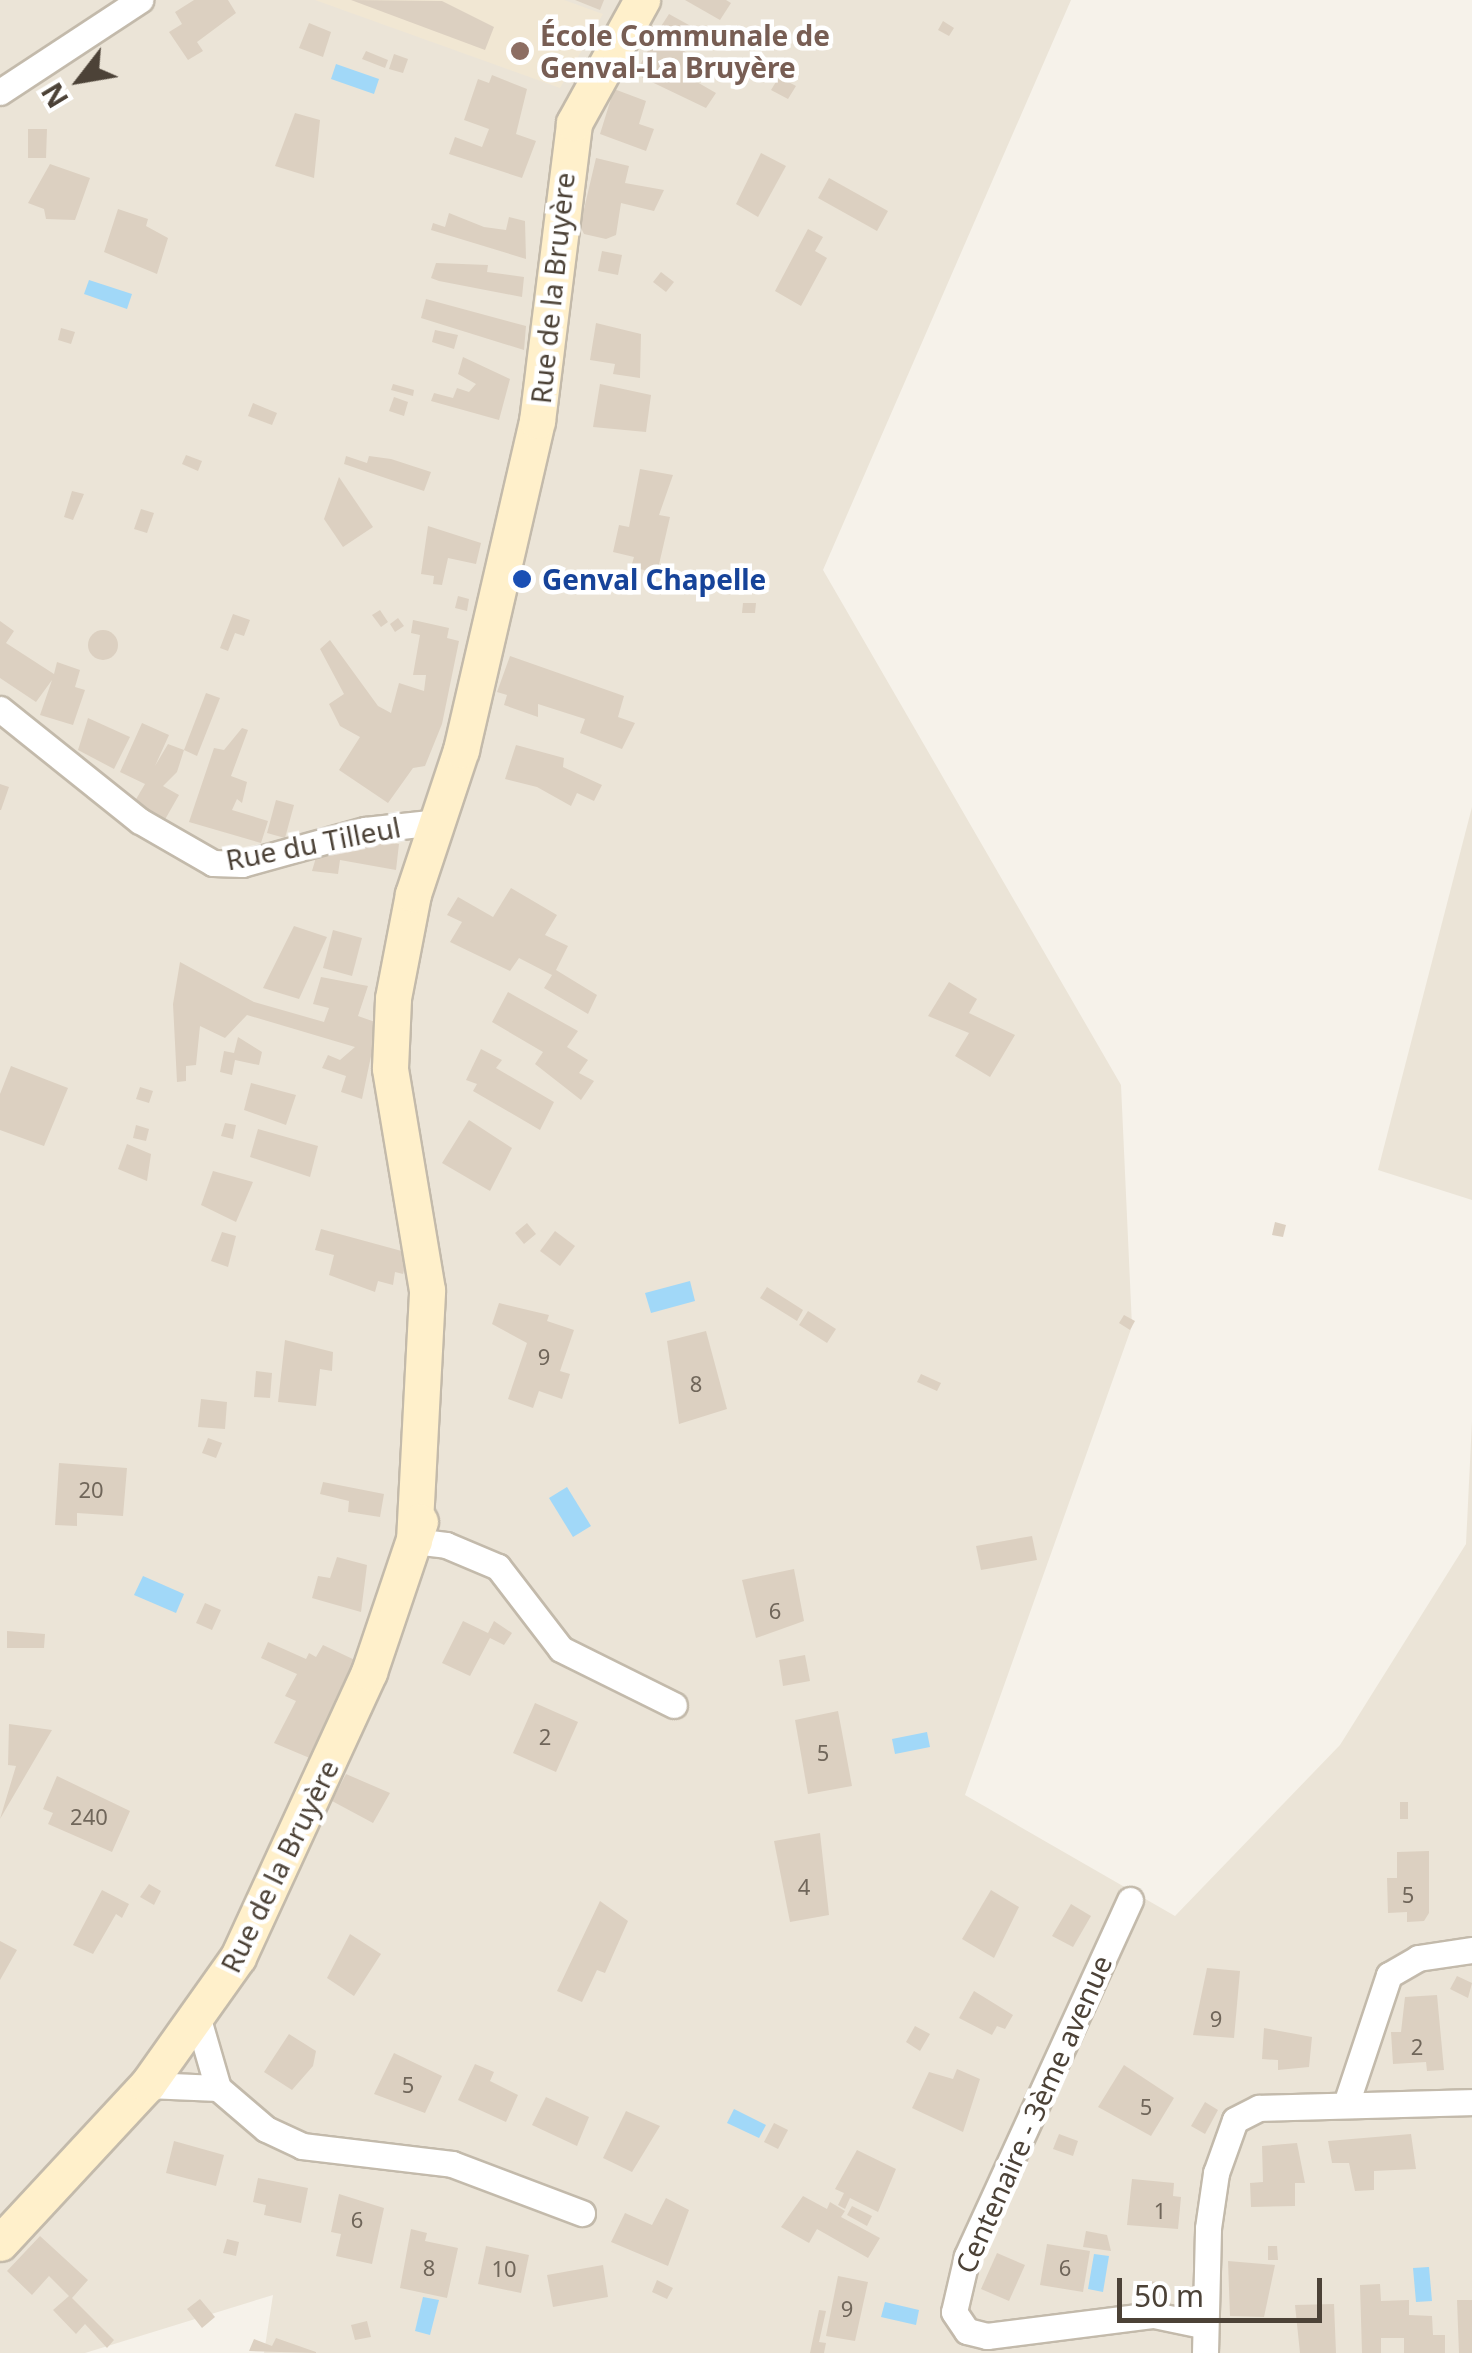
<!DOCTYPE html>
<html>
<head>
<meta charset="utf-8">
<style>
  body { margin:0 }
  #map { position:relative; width:1472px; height:2353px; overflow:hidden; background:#f6f2ea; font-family:"Noto Sans",sans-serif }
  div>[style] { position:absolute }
  .residential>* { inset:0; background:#ebe4d7 }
  .education>* { inset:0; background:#f1e7d3 }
  .water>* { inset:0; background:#a1d8f8 }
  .building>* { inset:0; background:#dcd0c1 }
  .round { border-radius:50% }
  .roads { filter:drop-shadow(2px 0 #c3baab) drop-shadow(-2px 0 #c3baab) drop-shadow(0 2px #c3baab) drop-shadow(0 -2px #c3baab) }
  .minor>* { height:25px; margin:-12.5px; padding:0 12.5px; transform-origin:12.5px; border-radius:12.5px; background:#fff }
  .secondary>* { height:35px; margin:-17.5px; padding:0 17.5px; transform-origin:17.5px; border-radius:17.5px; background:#fff0cb }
  .dots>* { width:28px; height:28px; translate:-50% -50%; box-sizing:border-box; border:5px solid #fff; border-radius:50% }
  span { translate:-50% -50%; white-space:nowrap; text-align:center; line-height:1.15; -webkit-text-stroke:9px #fff; paint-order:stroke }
  .number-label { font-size:22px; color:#70665a }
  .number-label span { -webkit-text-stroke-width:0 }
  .education-label { font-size:28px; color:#785e54; font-weight:700 }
  .left { translate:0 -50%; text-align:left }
  .street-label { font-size:28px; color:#4c4237 }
  .transit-label { font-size:28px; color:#164399; font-weight:700 }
  .north { position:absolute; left:30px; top:30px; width:100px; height:100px; -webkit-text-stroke:8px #fff; paint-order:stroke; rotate:239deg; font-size:28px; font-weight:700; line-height:40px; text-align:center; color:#4c4237 }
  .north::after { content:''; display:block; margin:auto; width:35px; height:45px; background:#4c4237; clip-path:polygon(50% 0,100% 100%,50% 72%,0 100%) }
  .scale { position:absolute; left:1117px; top:2278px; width:205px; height:45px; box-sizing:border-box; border:5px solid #4c4237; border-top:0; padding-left:12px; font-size:30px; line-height:35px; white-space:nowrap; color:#4c4237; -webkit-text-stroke:8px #fff; paint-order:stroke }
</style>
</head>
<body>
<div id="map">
  <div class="residential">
    <div style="clip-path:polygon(0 0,1071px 0,823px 570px,1121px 1085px,1132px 1326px,965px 1795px,1175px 1916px,1340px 1745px,1466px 1544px,1472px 1421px,1472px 2353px,264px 2353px,273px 2295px,85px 2353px,0 2353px)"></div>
    <div style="clip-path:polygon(1472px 807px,1472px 1200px,1378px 1170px)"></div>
  </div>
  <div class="education">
    <div style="clip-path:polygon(315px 0,564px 0,603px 14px,560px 88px)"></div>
  </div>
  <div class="water">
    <div style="clip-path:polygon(336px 64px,379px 79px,374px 94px,331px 79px)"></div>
    <div style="clip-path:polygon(89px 280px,132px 294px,127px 309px,84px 294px)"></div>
    <div style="clip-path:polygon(690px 1281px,695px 1301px,651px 1313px,645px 1293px)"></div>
    <div style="clip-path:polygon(567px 1487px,591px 1526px,573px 1537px,549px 1498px)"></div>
    <div style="clip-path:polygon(143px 1576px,184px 1594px,176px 1613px,134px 1595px)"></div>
    <div style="clip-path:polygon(927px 1732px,930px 1747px,895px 1754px,892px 1739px)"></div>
    <div style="clip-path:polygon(734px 2109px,766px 2125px,759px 2138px,727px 2123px)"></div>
    <div style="clip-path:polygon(1094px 2254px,1109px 2256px,1103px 2292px,1088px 2289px)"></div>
    <div style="clip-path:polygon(1429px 2267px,1432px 2301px,1416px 2302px,1413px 2268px)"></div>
    <div style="clip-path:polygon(423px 2297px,439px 2300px,430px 2335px,415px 2331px)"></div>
    <div style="clip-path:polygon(885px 2302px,919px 2310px,916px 2325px,881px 2317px)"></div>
  </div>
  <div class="building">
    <div style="clip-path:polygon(194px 0,228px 0,236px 13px,197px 42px,203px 51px,188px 60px,169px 32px,182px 24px,175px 12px)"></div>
    <div style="clip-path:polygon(351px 0,442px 1px,494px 27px,485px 50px)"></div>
    <div style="clip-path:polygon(575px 0,604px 0,600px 10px)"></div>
    <div style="clip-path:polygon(685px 0,726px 0,731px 3px,720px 20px)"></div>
    <div style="clip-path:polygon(669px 14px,698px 30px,688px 48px,658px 31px)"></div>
    <div style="clip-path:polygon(943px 21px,954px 28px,949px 36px,938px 30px)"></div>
    <div style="clip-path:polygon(309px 23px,331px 32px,323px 57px,299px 48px)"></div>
    <div style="clip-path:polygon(657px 34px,700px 61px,690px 78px,716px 93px,706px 108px,635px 74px)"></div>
    <div style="clip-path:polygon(366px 51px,388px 60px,385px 68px,362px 59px)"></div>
    <div style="clip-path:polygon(394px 54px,408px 59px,403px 73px,389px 69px)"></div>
    <div style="clip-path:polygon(492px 75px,527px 89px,516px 134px,536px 141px,522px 178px,449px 154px,455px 137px,482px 147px,489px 129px,464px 120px,478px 79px,489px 83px)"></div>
    <div style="clip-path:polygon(779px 77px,796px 86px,788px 99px,771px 90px)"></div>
    <div style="clip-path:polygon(614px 89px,646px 101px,639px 124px,654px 129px,646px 151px,600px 134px)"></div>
    <div style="clip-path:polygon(295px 113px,320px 120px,314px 178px,275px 166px)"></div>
    <div style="clip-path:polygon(28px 129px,47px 129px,46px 158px,28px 158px)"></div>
    <div style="clip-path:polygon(761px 153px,786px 166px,758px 217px,736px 204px)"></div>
    <div style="clip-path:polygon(596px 158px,629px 166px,625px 183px,664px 190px,654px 211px,621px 203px,616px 235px,606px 239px,584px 234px,580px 226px)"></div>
    <div style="clip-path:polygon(50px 164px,90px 178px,75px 220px,46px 219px,44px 209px,28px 203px)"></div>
    <div style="clip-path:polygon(829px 178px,888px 211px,877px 231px,818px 198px)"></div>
    <div style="clip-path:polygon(118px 209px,148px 219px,146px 226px,168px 238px,157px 274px,104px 252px)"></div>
    <div style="clip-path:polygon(449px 213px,484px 227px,506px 230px,509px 217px,525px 221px,526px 259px,431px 230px,433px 223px,445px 227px)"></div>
    <div style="clip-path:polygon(808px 229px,823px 237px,815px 251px,827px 258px,801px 306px,775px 291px)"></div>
    <div style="clip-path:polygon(602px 251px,622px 255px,618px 275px,598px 271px)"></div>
    <div style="clip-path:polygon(436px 263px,488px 265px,487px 272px,524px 277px,522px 297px,439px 281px,431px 278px)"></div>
    <div style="clip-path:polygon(661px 272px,674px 282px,666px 292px,653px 282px)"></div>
    <div style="clip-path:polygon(426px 299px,526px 326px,524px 350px,421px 318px)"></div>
    <div style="clip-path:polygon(596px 323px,641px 334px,640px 378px,613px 374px,615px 364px,590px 360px)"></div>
    <div style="clip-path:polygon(61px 328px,75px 332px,71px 344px,58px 340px)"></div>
    <div style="clip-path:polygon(435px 330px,458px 335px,454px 349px,432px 342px)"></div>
    <div style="clip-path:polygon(463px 357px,510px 379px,499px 420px,431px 401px,434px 393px,453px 398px,457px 388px,469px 392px,476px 384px,458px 374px)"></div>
    <div style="clip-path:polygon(393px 384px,414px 390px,413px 396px,391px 390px)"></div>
    <div style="clip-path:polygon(600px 384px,651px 395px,646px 432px,593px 427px)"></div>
    <div style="clip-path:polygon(394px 397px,408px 402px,404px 416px,389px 411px)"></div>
    <div style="clip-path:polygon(253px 403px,277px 413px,272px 425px,248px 416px)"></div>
    <div style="clip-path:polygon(186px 455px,202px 461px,198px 471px,182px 464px)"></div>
    <div style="clip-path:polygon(346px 456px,367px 463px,369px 456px,391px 459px,431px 472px,424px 491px,344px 464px)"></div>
    <div style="clip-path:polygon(640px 469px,673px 475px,659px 515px,670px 517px,657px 573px,631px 567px,634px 557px,613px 552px,619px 525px,629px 527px)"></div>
    <div style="clip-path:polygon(339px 477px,373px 527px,343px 547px,324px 519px)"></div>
    <div style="clip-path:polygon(72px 491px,84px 494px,73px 520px,64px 517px)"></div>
    <div style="clip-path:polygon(141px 509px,154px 513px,147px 533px,134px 529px)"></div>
    <div style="clip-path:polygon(428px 526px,481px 543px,476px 564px,448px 558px,442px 585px,433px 584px,434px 576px,421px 574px)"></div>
    <div style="clip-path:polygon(458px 596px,469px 599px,467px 611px,455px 608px)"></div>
    <div style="clip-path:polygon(743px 603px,756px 603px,755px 613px,742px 613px)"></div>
    <div style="clip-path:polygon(380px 610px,388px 622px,381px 627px,372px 615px)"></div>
    <div style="clip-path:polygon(233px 614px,250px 620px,244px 636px,235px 633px,228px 651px,220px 648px)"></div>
    <div style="clip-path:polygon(398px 618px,404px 626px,395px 632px,390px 624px)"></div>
    <div style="clip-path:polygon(413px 620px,449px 628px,447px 638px,459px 641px,442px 724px,425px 766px,413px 768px,388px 803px,339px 770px,360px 737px,340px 726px,329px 704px,344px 694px,320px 649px,330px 640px,378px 706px,391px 713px,399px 683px,424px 691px,426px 675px,413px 675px,420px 635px,411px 633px)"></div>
    <div style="clip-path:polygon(0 621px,14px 631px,6px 643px,40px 665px,54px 674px,57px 662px,80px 670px,75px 687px,85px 690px,73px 725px,40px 715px,52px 680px,36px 702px,0 678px)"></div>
    <div class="round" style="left:88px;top:630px;width:30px;height:30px"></div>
    <div style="clip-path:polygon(510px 656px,624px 696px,618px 717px,635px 723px,622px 749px,580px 733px,585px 719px,538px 704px,538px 717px,504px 705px,507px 695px,497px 692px)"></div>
    <div style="clip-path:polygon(206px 693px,220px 698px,197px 756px,184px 750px)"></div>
    <div style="clip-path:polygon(88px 718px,130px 737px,114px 769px,78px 750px)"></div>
    <div style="clip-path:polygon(142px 723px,169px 735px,155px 766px,168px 744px,184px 750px,177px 772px,163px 786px,179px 795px,163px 823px,132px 806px,145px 784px,120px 772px)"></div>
    <div style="clip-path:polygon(242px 728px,248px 730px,231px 776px,247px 782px,242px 803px,237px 799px,232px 810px,268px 821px,261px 843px,189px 822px,214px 748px,224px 750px)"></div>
    <div style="clip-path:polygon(516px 745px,564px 758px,563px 767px,602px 785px,594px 801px,577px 793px,571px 806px,537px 787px,505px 779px)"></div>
    <div style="clip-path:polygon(0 784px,9px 787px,1px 810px,0 810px)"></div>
    <div style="clip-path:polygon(276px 800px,294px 805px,285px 838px,267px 833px)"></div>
    <div style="clip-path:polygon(362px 839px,399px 844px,396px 870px,340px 860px,338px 874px,312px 871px,317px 854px)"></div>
    <div style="clip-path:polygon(511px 888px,557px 915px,545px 935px,568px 946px,556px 970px,597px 995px,588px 1014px,544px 988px,552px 975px,519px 958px,510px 971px,450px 942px,462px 922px,447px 915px,458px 897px,493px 917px)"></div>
    <div style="clip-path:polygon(294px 926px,327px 937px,299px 999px,263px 988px)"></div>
    <div style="clip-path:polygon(333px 930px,362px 938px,352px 976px,323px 968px)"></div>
    <div style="clip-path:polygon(180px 962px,254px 1002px,324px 1022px,329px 1008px,313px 1004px,321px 977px,368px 986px,358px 1016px,378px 1023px,362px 1099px,341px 1092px,346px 1076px,322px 1068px,328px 1055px,340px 1060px,355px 1047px,247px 1015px,225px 1038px,200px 1026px,196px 1065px,186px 1066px,186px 1081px,177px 1082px,173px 1004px)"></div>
    <div style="clip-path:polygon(949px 982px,977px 999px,969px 1013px,1015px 1035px,990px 1077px,955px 1056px,969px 1033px,928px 1016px)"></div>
    <div style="clip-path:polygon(508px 992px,578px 1031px,567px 1047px,588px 1060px,579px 1073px,594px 1081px,581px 1100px,535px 1064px,543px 1052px,492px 1022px)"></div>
    <div style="clip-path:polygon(238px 1037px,262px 1052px,259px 1065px,235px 1060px,232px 1075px,220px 1072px,224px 1051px,234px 1053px)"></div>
    <div style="clip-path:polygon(481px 1049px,502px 1060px,496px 1068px,554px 1102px,540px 1130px,473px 1091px,477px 1084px,466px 1080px)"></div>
    <div style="clip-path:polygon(11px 1066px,68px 1088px,44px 1146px,0 1130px,0 1094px)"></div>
    <div style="clip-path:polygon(251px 1083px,296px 1095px,286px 1125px,244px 1110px)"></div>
    <div style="clip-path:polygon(140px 1087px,153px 1091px,149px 1103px,136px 1099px)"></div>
    <div style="clip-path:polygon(469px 1120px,512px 1148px,490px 1191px,442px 1163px)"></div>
    <div style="clip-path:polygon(225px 1123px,236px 1125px,233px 1139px,221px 1136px)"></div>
    <div style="clip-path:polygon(136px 1125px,149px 1129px,146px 1141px,133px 1138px)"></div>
    <div style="clip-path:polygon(258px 1129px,318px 1146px,310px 1177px,250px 1157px)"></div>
    <div style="clip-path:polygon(127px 1144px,151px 1154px,147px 1181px,118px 1169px)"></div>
    <div style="clip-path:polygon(213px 1171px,253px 1182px,236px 1222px,201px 1205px)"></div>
    <div style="clip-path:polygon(1275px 1222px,1286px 1225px,1283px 1237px,1272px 1235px)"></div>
    <div style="clip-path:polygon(527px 1223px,536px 1234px,524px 1244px,515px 1233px)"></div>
    <div style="clip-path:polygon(321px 1229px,409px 1253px,403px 1274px,395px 1272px,393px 1285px,378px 1281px,375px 1292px,329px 1275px,334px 1255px,315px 1250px)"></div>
    <div style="clip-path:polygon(555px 1231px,575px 1246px,560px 1266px,540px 1251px)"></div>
    <div style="clip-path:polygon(222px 1232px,236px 1236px,228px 1267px,211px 1261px)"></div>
    <div style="clip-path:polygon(767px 1287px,803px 1310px,797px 1321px,760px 1298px)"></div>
    <div style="clip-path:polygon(499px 1303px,549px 1315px,547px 1321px,574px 1330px,560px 1371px,570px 1374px,562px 1399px,539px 1391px,533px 1408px,508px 1399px,527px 1343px,492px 1324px)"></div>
    <div style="clip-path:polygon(808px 1311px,836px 1329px,827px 1343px,799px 1325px)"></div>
    <div style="clip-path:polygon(1124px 1315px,1135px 1321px,1130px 1330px,1119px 1323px)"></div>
    <div style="clip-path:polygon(706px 1331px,727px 1409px,679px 1424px,667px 1341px)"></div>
    <div style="clip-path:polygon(285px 1340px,333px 1352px,332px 1371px,320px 1369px,316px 1406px,278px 1402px)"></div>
    <div style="clip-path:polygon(256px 1371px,272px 1373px,270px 1398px,254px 1397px)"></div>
    <div style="clip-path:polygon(921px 1374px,941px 1383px,937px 1391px,917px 1382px)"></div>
    <div style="clip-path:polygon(201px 1399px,227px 1402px,225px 1429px,198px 1427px)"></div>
    <div style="clip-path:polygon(208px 1438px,222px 1443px,216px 1458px,202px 1453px)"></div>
    <div style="clip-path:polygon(59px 1463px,127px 1468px,123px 1516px,77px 1513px,77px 1526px,55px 1525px)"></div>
    <div style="clip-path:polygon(323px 1482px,384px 1494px,380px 1517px,348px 1512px,349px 1501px,320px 1494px)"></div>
    <div style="clip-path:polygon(1032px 1536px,1037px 1560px,981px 1570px,976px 1546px)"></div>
    <div style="clip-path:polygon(337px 1557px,367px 1565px,361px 1612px,312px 1598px,318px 1576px,330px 1578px)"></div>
    <div style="clip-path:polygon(794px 1569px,804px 1621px,756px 1638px,742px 1580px)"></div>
    <div style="clip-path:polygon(205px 1603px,221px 1610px,212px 1630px,196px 1623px)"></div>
    <div style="clip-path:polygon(463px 1621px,488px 1633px,494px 1621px,512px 1633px,504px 1645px,490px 1638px,470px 1676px,442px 1663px)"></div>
    <div style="clip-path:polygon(7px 1631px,45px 1634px,44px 1648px,7px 1648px)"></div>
    <div style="clip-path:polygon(268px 1642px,306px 1659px,309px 1653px,316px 1657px,323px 1645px,357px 1661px,312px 1759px,274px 1743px,296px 1701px,285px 1696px,297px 1674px,261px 1658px)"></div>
    <div style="clip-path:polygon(805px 1655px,810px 1681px,783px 1686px,779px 1660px)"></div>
    <div style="clip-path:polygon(535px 1703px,578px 1722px,556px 1772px,513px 1753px)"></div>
    <div style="clip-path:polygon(838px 1711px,852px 1786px,808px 1794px,795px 1720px)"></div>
    <div style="clip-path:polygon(9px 1724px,52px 1730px,0 1819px,16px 1766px,8px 1765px)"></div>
    <div style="clip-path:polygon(346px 1774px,390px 1793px,373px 1823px,332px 1801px)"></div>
    <div style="clip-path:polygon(57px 1776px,130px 1811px,112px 1852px,48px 1824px,53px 1813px,43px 1809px)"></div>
    <div style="clip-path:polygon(1400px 1802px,1408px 1802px,1408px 1819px,1400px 1819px)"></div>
    <div style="clip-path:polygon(820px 1833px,829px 1915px,790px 1922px,774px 1841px)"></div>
    <div style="clip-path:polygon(1429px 1851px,1429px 1913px,1424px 1921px,1407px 1922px,1407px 1912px,1388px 1913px,1387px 1878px,1397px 1878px,1397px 1852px)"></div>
    <div style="clip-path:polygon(149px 1884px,161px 1891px,154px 1905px,140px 1897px)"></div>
    <div style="clip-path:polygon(102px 1890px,129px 1904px,122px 1918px,116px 1914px,93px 1954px,73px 1945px)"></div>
    <div style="clip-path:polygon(991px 1890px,1019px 1907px,994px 1958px,962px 1939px)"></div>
    <div style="clip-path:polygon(600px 1901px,628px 1921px,605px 1973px,597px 1970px,582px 2002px,557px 1991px)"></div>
    <div style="clip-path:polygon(1071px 1904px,1091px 1916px,1073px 1947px,1052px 1936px)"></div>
    <div style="clip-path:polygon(350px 1934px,381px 1954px,354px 1996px,327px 1978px)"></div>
    <div style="clip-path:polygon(0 1941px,17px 1950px,0 1980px)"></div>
    <div style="clip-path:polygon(1207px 1968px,1240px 1971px,1234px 2038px,1193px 2035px)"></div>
    <div style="clip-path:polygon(1457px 1976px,1472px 1983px,1468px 1998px,1450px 1989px)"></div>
    <div style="clip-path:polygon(974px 1991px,1013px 2015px,1005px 2029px,997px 2026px,992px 2035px,959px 2018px)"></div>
    <div style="clip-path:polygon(1437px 1995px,1444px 2070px,1427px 2071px,1426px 2062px,1393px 2064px,1391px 2032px,1401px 2032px,1405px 1997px)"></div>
    <div style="clip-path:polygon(915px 2026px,930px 2034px,920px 2051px,906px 2042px)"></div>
    <div style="clip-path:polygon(1264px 2028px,1312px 2037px,1309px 2067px,1278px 2070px,1278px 2060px,1262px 2059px)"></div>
    <div style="clip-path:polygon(289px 2034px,316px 2051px,313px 2066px,292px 2090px,264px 2072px)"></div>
    <div style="clip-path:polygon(394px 2053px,442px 2076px,425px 2113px,374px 2094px)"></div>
    <div style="clip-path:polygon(475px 2064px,494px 2072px,490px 2081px,518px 2095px,506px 2122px,458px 2100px)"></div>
    <div style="clip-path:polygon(1124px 2065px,1174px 2098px,1151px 2136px,1098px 2107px)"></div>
    <div style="clip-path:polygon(957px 2069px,980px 2079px,963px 2132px,912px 2108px,929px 2072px,953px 2079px)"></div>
    <div style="clip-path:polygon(546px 2097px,589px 2117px,577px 2146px,532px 2125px)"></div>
    <div style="clip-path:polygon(1205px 2102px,1218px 2110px,1205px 2134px,1191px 2126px)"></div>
    <div style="clip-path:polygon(626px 2111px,660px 2126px,632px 2172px,603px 2158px)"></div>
    <div style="clip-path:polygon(774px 2123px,788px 2130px,778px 2149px,764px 2142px)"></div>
    <div style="clip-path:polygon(1059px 2134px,1078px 2141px,1073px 2156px,1053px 2149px)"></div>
    <div style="clip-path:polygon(1411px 2134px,1416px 2169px,1374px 2171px,1374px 2190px,1355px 2191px,1349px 2163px,1332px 2163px,1328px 2141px)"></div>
    <div style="clip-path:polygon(174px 2141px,224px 2155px,216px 2186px,166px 2173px)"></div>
    <div style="clip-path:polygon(1297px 2143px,1305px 2183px,1295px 2183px,1295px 2206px,1251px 2207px,1250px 2183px,1263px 2182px,1262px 2146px)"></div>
    <div style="clip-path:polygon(857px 2150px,896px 2169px,878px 2212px,850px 2198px,845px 2209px,838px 2205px,844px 2193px,835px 2189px)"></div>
    <div style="clip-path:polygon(258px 2178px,308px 2188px,301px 2223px,264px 2215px,266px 2205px,253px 2202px)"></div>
    <div style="clip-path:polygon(1132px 2179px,1174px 2183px,1173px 2196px,1181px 2197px,1178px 2229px,1127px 2225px)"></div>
    <div style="clip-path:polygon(339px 2194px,384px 2208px,372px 2264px,336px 2256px,341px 2234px,331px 2232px)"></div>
    <div style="clip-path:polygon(803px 2196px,827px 2209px,830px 2202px,845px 2211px,841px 2217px,880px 2238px,868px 2258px,817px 2229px,809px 2243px,781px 2227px)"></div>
    <div style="clip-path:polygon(666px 2198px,689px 2210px,668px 2266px,611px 2242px,625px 2213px,652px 2225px)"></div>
    <div style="clip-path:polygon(852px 2206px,872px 2216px,867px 2226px,847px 2215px)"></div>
    <div style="clip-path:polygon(411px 2229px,427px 2233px,425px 2241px,458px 2248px,447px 2298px,400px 2288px)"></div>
    <div style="clip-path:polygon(1086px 2231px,1107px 2235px,1111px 2251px,1083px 2247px)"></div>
    <div style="clip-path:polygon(40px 2236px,88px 2280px,72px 2298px,114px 2340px,107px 2348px,85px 2324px,76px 2334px,53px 2310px,69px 2296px,49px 2276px,32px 2295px,7px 2271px)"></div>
    <div style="clip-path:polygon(227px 2239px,239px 2242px,236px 2256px,223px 2253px)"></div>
    <div style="clip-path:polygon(1047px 2244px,1090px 2251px,1083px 2292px,1040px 2285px)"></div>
    <div style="clip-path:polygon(486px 2246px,529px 2255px,521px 2293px,478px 2284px)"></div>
    <div style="clip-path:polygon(1268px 2246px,1277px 2246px,1278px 2260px,1268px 2260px)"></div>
    <div style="clip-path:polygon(997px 2253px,1025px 2265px,1009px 2301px,981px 2289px)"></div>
    <div style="clip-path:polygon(1228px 2261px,1275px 2265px,1264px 2317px,1230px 2316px)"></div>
    <div style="clip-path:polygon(603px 2265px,608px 2297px,553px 2307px,547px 2275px)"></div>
    <div style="clip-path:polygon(838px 2276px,868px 2282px,855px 2341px,826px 2336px)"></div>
    <div style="clip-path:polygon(657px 2280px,673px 2288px,667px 2299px,652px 2292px)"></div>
    <div style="clip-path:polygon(1141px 2281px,1160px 2282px,1160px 2299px,1140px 2298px)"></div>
    <div style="clip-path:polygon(1380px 2284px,1381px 2301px,1409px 2300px,1409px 2315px,1432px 2316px,1433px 2335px,1445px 2335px,1445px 2353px,1404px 2353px,1404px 2338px,1381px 2338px,1381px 2353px,1362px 2353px,1360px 2285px)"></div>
    <div style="clip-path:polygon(200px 2299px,215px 2317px,202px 2328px,187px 2309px)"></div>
    <div style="clip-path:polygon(1457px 2300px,1472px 2300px,1472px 2353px,1459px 2353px)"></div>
    <div style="clip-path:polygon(1334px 2304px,1336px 2353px,1300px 2353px,1295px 2305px)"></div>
    <div style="clip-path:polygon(819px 2310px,826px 2311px,819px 2342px,826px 2343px,824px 2353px,810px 2353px)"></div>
    <div style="clip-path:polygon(367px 2321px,371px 2337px,355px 2340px,351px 2325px)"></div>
    <div style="clip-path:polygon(276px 2338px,316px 2352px,316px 2353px,249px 2351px,254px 2339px,272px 2346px)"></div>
  </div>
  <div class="roads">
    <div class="minor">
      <div style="left:0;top:92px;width:168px;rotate:-33.3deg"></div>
      <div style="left:0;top:709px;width:179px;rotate:38.7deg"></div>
      <div style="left:140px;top:821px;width:84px;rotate:29.9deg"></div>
      <div style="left:213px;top:863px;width:29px;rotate:2deg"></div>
      <div style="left:242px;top:864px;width:128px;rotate:-15.5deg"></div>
      <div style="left:365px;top:830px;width:72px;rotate:-6.3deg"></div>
      <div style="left:414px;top:1541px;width:32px;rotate:7deg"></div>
      <div style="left:446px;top:1545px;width:56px;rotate:22.9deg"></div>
      <div style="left:498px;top:1567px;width:103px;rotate:52.5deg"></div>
      <div style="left:561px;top:1649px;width:126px;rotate:26.4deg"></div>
      <div style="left:1130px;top:1900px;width:392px;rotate:114.6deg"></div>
      <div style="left:967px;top:2256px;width:57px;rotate:103.1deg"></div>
      <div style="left:954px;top:2312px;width:23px;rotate:56deg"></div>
      <div style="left:967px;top:2331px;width:21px;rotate:14deg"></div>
      <div style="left:987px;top:2336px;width:168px;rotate:-7.2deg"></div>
      <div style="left:1154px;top:2315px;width:49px;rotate:11.8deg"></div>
      <div style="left:198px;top:2019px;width:72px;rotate:73.8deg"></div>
      <div style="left:147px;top:2085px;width:71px;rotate:2.4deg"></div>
      <div style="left:218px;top:2088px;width:63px;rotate:40.5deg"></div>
      <div style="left:266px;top:2129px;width:40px;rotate:25deg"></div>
      <div style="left:302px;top:2146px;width:151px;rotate:6.8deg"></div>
      <div style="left:452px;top:2164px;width:139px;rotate:20.7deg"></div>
      <div style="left:1346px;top:2104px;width:136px;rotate:-71.6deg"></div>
      <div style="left:1389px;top:1975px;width:34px;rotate:-30deg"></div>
      <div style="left:1418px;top:1958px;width:55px;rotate:-8.4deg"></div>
      <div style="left:1205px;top:2353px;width:125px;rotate:-88.6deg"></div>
      <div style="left:1208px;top:2228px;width:56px;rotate:-81.7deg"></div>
      <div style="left:1216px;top:2173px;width:56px;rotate:-70.3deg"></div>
      <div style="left:1235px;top:2120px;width:27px;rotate:-27deg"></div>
      <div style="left:1259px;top:2108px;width:213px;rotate:-1.6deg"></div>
    </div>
    <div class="secondary">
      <div style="left:414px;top:1541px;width:251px;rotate:-87deg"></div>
      <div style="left:427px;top:1290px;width:225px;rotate:-99.5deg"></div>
      <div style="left:390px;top:1068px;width:70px;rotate:-87.5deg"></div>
      <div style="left:393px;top:998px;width:106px;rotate:-79.1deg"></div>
      <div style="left:413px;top:894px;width:152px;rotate:-71.6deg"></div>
      <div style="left:461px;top:750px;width:338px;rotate:-77deg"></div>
      <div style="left:537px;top:421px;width:300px;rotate:-82.9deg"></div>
      <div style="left:574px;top:123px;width:141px;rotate:-61.1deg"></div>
      <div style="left:0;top:2243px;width:216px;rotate:-47.1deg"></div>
      <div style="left:147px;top:2085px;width:157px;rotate:-54.6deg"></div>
      <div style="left:238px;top:1957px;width:314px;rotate:-65.3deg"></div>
      <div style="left:369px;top:1672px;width:159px;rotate:-71.3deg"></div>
    </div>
  </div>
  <div class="dots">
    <div style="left:520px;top:51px;background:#8d6e63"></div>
    <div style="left:522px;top:579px;background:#1a4fb4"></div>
  </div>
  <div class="number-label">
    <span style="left:544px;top:1357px">9</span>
    <span style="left:696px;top:1384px">8</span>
    <span style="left:91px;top:1490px">20</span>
    <span style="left:775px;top:1611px">6</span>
    <span style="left:545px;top:1737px">2</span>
    <span style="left:823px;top:1753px">5</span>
    <span style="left:89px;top:1817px">240</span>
    <span style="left:804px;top:1887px">4</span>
    <span style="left:1408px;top:1895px">5</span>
    <span style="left:1216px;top:2019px">9</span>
    <span style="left:1417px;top:2047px">2</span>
    <span style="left:408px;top:2085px">5</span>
    <span style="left:1146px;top:2107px">5</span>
    <span style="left:1160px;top:2211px">1</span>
    <span style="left:357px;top:2220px">6</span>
    <span style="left:429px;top:2268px">8</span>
    <span style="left:1065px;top:2268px">6</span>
    <span style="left:504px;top:2269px">10</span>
    <span style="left:847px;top:2309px">9</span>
  </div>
  <div class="education-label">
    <span class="left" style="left:540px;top:51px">École Communale de<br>Genval-La Bruyère</span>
  </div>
  <div class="street-label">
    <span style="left:552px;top:288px;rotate:-84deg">Rue de la Bruyère</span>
    <span style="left:313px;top:843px;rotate:-11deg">Rue du Tilleul</span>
    <span style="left:279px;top:1866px;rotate:-64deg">Rue de la Bruyère</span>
    <span style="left:1033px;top:2114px;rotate:-66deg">Centenaire - 3ème avenue</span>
  </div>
  <div class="transit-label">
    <span class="left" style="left:542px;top:579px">Genval Chapelle</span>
  </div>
  <div class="north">N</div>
  <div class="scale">50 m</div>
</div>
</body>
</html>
